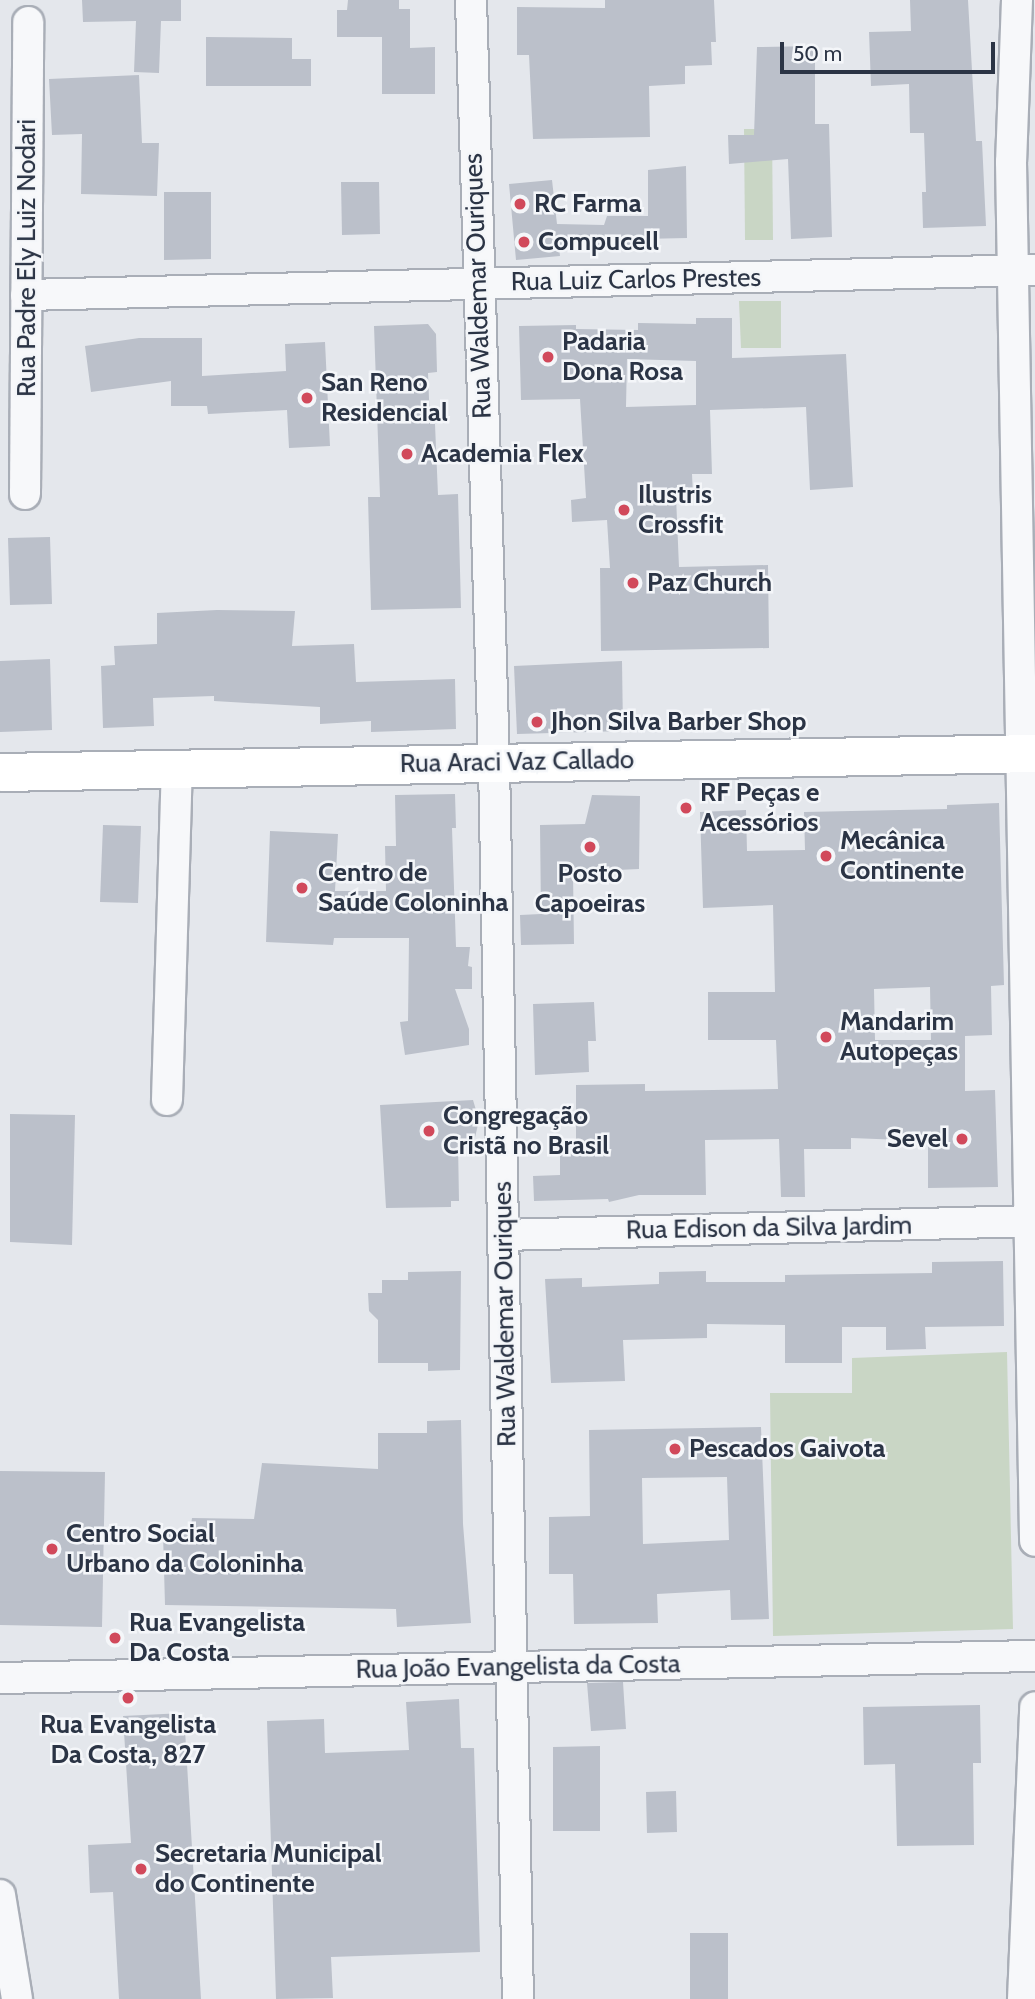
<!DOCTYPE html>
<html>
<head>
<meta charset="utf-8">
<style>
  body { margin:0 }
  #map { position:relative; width:1035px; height:1999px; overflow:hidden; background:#e4e7ec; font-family:Cabin,sans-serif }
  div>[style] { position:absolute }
  .green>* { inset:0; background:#c9d6c5 }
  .building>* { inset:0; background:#bbc0ca }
  .roads { filter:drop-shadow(2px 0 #a9aeb7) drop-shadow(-2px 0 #a9aeb7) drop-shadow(0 2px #a9aeb7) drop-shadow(0 -2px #a9aeb7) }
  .minor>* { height:30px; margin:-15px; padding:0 15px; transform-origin:15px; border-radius:15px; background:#f7f8fa }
  .major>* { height:37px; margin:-18.5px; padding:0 18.5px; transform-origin:18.5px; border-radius:18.5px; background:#fff }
  .dots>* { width:19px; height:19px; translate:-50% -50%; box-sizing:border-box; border:4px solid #f4f6f9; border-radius:50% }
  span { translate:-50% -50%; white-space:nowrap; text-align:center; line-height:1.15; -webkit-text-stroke:5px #f4f6f9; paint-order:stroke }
  .poi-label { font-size:26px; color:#2b3445; font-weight:700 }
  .left { translate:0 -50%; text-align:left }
  .right { translate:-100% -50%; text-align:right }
  .street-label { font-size:26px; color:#2b3445 }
  .scale { position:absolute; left:780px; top:42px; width:215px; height:32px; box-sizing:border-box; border:4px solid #2b3445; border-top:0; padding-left:9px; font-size:21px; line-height:24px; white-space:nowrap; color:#2b3445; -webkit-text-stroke:5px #f4f6f9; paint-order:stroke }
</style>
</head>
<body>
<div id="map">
  <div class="green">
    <div style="clip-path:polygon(744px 129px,772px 129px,773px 240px,745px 240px)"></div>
    <div style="clip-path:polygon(739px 301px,781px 301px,781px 348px,741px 348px)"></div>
    <div style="clip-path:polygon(1007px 1352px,1013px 1629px,773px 1636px,770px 1393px,852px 1393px,852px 1358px)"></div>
  </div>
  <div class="building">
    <div style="clip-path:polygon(82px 0,181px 0,181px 21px,161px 21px,159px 73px,134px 72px,136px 21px,83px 22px)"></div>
    <div style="clip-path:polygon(348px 0,399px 0,399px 9px,410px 9px,410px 48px,435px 47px,435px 94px,382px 94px,382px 37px,337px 37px,337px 10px,347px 10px)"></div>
    <div style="clip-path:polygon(605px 0,714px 0,716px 42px,711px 42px,712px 65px,685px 66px,685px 84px,649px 86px,650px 137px,533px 139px,529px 55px,517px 55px,517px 7px,605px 8px)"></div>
    <div style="clip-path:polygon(910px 0,968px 0,976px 141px,982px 141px,986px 226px,923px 228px,922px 192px,926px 192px,924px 133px,910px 133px,909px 84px,871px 86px,869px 32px,911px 31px)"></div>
    <div style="clip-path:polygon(206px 37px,292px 38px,292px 59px,311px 59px,311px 86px,206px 86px)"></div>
    <div style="clip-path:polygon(815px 46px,815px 124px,829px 124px,832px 237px,791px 239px,788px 159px,729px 164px,728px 135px,754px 135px,757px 47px)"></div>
    <div style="clip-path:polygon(139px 75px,142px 143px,159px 143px,157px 196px,81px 194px,82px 134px,52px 135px,49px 79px)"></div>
    <div style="clip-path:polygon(686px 166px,687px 238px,642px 239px,642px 250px,559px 248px,560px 256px,516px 260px,509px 184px,552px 180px,557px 224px,604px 225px,607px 216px,648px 216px,648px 170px)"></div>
    <div style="clip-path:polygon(341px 182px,379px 182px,380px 234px,342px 235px)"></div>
    <div style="clip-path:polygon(164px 192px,211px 192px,211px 259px,164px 260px)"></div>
    <div style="clip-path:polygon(evenodd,696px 318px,732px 318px,732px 358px,846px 354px,853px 487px,810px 490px,806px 407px,710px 410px,712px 474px,692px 474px,693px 495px,676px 496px,679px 567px,768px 565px,769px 648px,601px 651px,600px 568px,610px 568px,607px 520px,572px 522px,571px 500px,586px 498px,580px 399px,521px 400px,519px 326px,576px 325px,576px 329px,638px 330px,638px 323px,696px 324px,696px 318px,627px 359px,696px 361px,696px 405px,626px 407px,627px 359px)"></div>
    <div style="clip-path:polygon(428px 324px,436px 334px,437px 372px,428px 373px,430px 424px,435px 424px,438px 495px,458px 494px,461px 608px,371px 610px,368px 497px,380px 497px,374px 326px)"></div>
    <div style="clip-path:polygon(139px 338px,202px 338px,202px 376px,286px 371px,285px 344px,325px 342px,330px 446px,289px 448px,287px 410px,208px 414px,207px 406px,171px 406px,171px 381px,91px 392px,85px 346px)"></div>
    <div style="clip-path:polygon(50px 537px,52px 604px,10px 605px,8px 538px)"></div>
    <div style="clip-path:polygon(217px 610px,295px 611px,292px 646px,354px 644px,356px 682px,455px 679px,456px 729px,371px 732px,371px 721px,320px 724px,320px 707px,214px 701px,214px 696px,153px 698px,154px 726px,103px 728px,101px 666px,115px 665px,114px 646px,157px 644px,157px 613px)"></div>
    <div style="clip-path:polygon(50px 659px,52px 730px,0 732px,0 661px)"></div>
    <div style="clip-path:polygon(622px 661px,623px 731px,517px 734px,514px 666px)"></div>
    <div style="clip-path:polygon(455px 794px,456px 828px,452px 828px,456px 947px,470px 947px,468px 966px,472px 967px,472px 989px,455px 989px,469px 1029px,469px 1045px,405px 1055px,400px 1022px,408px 1021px,409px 938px,334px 938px,333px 945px,266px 942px,270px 831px,338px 834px,335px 891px,386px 891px,385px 846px,396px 846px,395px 795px)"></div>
    <div style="clip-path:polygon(592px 795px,640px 796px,639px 869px,573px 872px,574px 944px,521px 945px,520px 915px,541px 914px,540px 825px,585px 824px)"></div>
    <div style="clip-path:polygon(evenodd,999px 803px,1004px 985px,991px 986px,992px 1035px,965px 1036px,965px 1091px,995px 1090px,998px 1187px,928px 1188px,928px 1141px,851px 1138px,851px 1149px,804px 1149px,805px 1197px,781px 1197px,779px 1139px,705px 1140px,706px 1195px,639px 1195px,609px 1202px,608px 1199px,534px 1201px,533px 1176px,560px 1175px,560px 1143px,576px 1143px,576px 1085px,645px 1084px,645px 1091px,778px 1089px,776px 1040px,708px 1040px,708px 992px,775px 992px,773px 905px,703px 908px,700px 812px,746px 810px,747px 851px,805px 850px,804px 812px,947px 809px,947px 805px,999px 803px,930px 987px,931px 1040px,875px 1040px,874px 989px,930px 987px)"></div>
    <div style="clip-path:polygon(103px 825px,141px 826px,138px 903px,100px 902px)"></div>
    <div style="clip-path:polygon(594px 1002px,596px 1041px,588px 1041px,589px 1072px,535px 1075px,533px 1004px)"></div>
    <div style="clip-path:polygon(473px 1100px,479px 1120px,474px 1142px,458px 1143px,459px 1201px,451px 1201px,451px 1207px,386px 1208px,380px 1105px)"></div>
    <div style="clip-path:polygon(10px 1114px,75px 1115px,72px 1245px,10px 1242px)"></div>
    <div style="clip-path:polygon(1003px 1261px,1004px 1326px,925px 1327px,926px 1349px,886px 1350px,886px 1327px,842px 1327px,842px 1363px,785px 1363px,785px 1325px,707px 1324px,707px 1338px,623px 1340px,625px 1381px,551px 1383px,545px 1279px,582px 1278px,582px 1287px,659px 1284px,659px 1272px,706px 1271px,706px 1282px,785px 1282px,785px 1275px,932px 1273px,932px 1262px)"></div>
    <div style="clip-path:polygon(461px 1271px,460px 1370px,428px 1371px,428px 1363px,378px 1363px,378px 1320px,369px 1311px,368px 1293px,382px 1293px,382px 1280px,408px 1280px,408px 1272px)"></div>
    <div style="clip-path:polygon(461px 1420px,463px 1524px,471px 1623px,397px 1627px,396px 1609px,165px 1605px,163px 1534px,190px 1532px,192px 1518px,254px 1519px,262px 1463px,378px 1469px,378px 1433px,427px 1433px,427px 1421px)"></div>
    <div style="clip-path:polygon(evenodd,761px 1427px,769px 1619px,731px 1620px,730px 1590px,657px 1594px,658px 1623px,574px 1624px,573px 1574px,549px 1574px,549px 1517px,590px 1516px,589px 1430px,761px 1427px,727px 1477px,729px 1540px,643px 1544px,642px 1478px,727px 1477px)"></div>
    <div style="clip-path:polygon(0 1471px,105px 1472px,102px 1627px,0 1625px)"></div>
    <div style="clip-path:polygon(623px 1682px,626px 1729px,591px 1731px,587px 1683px)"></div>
    <div style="clip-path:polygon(459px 1699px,461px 1748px,474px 1748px,480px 1952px,331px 1957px,333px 1998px,276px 1999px,267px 1721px,324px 1719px,325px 1753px,409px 1750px,406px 1702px)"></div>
    <div style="clip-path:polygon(980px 1705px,981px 1763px,973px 1763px,974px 1845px,897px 1846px,895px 1764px,864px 1765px,863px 1707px)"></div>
    <div style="clip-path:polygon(184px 1713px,201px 1999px,119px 1999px,113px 1892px,90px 1893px,88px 1845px,131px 1843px,123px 1716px)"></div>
    <div style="clip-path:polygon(600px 1746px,600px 1831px,553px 1831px,553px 1747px)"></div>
    <div style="clip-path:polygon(676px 1791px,677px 1832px,647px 1833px,646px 1792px)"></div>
    <div style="clip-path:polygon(690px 1933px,728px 1933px,728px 1999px,690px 1999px)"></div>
  </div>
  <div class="roads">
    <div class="minor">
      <div style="left:471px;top:0;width:763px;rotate:88.27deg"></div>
      <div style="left:494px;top:763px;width:1236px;rotate:88.89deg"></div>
      <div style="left:1017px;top:0;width:162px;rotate:92.1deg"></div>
      <div style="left:1011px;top:162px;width:1379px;rotate:89deg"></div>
      <div style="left:26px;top:295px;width:1009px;rotate:-1.42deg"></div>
      <div style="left:25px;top:494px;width:472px;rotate:-89.6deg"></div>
      <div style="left:167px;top:1100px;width:331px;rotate:-88.3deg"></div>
      <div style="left:503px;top:1235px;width:532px;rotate:-1.51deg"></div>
      <div style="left:0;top:1678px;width:1035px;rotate:-1.22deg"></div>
      <div style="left:0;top:1895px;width:105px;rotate:80.7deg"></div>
      <div style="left:1023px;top:1999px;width:292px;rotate:-87.6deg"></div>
    </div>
    <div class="major">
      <div style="left:0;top:772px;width:1035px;rotate:-1.05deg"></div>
    </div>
  </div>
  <div class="dots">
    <div style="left:520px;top:204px;background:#d1495b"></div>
    <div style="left:524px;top:242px;background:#d1495b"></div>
    <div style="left:548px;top:357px;background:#d1495b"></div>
    <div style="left:307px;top:398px;background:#d1495b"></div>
    <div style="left:407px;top:454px;background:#d1495b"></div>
    <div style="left:624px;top:510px;background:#d1495b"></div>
    <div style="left:633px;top:583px;background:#d1495b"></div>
    <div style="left:537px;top:722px;background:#d1495b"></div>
    <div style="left:686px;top:808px;background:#d1495b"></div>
    <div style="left:590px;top:847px;background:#d1495b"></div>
    <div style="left:826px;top:856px;background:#d1495b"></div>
    <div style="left:302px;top:888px;background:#d1495b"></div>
    <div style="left:826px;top:1037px;background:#d1495b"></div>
    <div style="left:429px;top:1131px;background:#d1495b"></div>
    <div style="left:962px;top:1139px;background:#d1495b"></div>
    <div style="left:675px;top:1449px;background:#d1495b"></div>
    <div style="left:52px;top:1549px;background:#d1495b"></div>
    <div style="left:115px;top:1638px;background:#d1495b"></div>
    <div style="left:128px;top:1698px;background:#d1495b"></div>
    <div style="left:141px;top:1869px;background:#d1495b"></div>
  </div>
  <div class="poi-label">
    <span class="left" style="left:534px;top:204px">RC Farma</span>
    <span class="left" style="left:538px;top:242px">Compucell</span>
    <span class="left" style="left:562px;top:357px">Padaria<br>Dona Rosa</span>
    <span class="left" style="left:321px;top:398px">San Reno<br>Residencial</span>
    <span class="left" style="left:421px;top:454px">Academia Flex</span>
    <span class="left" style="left:638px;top:510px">Ilustris<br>Crossfit</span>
    <span class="left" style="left:647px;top:583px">Paz Church</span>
    <span class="left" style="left:551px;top:722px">Jhon Silva Barber Shop</span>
    <span class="left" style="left:700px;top:808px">RF Peças e<br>Acessórios</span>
    <span class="left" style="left:840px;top:856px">Mecânica<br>Continente</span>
    <span class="left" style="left:318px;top:888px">Centro de<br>Saúde Coloninha</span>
    <span style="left:590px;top:889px">Posto<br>Capoeiras</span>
    <span class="left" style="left:840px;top:1037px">Mandarim<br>Autopeças</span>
    <span class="left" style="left:443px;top:1131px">Congregação<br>Cristã no Brasil</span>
    <span class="right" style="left:948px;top:1139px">Sevel</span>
    <span class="left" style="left:689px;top:1449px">Pescados Gaivota</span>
    <span class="left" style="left:66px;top:1549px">Centro Social<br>Urbano da Coloninha</span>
    <span class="left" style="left:129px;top:1638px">Rua Evangelista<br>Da Costa</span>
    <span style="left:128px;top:1740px">Rua Evangelista<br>Da Costa, 827</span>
    <span class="left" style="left:155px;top:1869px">Secretaria Municipal<br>do Continente</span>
  </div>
  <div class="street-label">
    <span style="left:27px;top:258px;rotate:-90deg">Rua Padre Ely Luiz Nodari</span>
    <span style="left:636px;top:280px;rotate:-1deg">Rua Luiz Carlos Prestes</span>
    <span style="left:478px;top:286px;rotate:-92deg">Rua Waldemar Ouriques</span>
    <span style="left:517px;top:762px;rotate:-1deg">Rua Araci Vaz Callado</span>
    <span style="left:769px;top:1228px;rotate:-1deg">Rua Edison da Silva Jardim</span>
    <span style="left:505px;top:1314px;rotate:-91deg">Rua Waldemar Ouriques</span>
    <span style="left:518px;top:1667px;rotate:-1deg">Rua João Evangelista da Costa</span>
  </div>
  <div class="scale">50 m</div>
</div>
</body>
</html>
